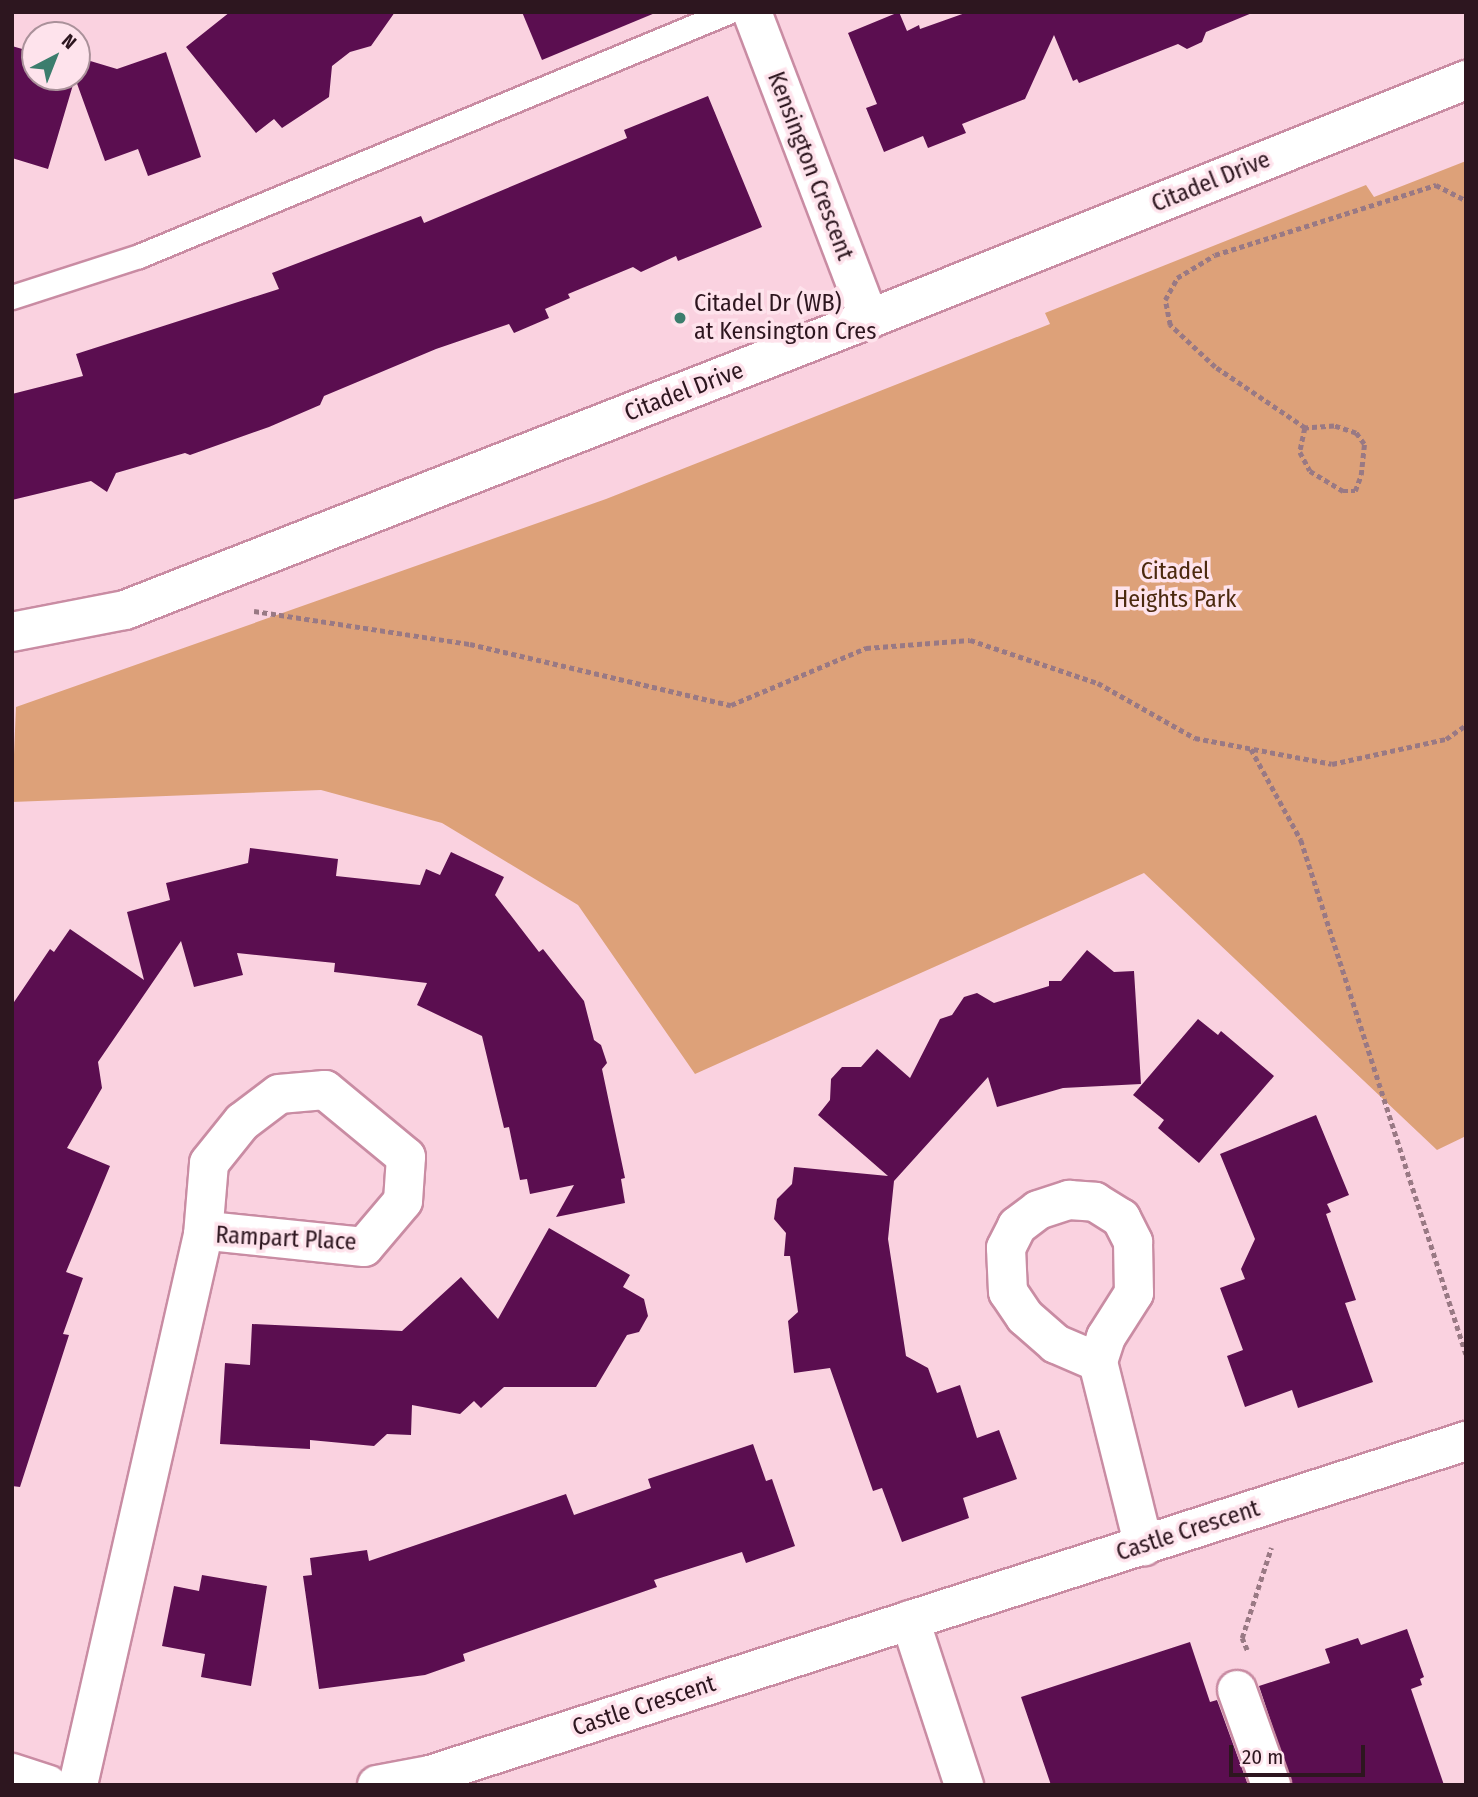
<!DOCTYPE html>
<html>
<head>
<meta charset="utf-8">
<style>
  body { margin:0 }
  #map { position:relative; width:1478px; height:1797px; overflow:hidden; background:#fad2e0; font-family:"Fira Sans Condensed",sans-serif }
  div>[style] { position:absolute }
  .green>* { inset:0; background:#dda179 }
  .building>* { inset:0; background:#5b0e50 }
  .path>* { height:4.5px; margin-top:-2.25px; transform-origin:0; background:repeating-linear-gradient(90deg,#997984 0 5px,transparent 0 8.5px) }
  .roads { filter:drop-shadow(2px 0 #c98ca3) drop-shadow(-2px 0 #c98ca3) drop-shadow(0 2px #c98ca3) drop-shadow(0 -2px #c98ca3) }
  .service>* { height:23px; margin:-11.5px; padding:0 11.5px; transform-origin:11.5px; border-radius:11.5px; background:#fff }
  .minor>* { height:38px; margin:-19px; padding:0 19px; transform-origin:19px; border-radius:19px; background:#fff }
  .tertiary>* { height:38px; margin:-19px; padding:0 19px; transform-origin:19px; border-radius:19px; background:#fff }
  .dots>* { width:19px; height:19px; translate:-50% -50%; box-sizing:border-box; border:4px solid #fee3ec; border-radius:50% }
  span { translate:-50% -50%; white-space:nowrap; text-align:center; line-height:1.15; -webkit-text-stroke:7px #fee3ec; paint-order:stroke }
  .street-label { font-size:24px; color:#2d161f }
  .poi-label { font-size:24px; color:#2d161f }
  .left { translate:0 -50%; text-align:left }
  .park-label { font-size:24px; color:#4c2a0f }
  .frame { position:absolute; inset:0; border:14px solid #2d161f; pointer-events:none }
  .north { position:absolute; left:21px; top:21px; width:70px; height:70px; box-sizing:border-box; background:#fee3ec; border:2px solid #aa919a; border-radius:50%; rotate:42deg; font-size:19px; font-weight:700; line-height:28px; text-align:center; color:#2d161f }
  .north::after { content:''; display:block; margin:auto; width:24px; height:32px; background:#3c7d6d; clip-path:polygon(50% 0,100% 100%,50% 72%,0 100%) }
  .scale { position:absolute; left:1229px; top:1745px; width:136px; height:32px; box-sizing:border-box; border:4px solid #2d161f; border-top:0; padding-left:9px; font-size:21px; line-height:24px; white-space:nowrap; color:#2d161f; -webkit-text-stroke:5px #fee3ec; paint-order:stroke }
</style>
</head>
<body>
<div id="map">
  <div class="green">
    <div style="clip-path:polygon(1466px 161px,1466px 1136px,1437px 1150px,1144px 873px,695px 1074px,578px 905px,442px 823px,321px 790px,12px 802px,16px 707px,606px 499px,1050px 324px,1045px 313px,1366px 185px,1374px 197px)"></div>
  </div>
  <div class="building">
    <div style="clip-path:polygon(230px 12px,395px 12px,371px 46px,350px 52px,332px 66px,329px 97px,282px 128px,274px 119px,256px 133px,186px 47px)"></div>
    <div style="clip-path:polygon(522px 12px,655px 12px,655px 13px,542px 60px)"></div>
    <div style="clip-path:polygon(899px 12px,907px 31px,919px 25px,920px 29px,968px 12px,1252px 13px,1206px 32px,1202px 42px,1187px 49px,1178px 44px,1079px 83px,1077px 79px,1073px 81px,1054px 35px,1025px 99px,962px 124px,966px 133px,928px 148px,923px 136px,884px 152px,866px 108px,877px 104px,848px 33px)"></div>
    <div style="clip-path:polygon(31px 43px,35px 45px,35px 77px,77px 77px,77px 57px,117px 69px,166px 52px,201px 157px,148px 176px,138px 149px,105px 161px,75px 78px,48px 169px,12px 158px,12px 46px,29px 51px)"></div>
    <div style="clip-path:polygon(708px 96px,762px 227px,678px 261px,676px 256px,641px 272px,633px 267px,568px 294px,570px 298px,545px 309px,549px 318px,514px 333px,509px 324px,436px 349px,324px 396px,320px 405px,269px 427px,190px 455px,185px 453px,116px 473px,107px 492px,91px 481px,12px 500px,12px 394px,83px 376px,76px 354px,279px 289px,272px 273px,421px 216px,424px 223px,627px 138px,624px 130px)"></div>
    <div style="clip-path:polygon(250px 848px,338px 859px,336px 876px,420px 885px,426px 869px,440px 875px,451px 852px,504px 877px,495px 895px,539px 952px,543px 949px,584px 1001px,594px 1040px,601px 1045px,607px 1063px,602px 1069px,625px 1178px,621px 1179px,625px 1203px,556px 1217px,574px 1185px,530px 1194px,527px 1179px,520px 1180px,509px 1127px,504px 1128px,482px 1036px,417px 1005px,427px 983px,334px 972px,335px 963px,237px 953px,243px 975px,194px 987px,181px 941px,98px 1062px,102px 1088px,67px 1148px,110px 1166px,66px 1272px,83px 1278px,63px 1334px,69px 1335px,20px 1487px,12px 1486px,12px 1005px,50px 949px,54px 952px,70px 929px,144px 980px,127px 912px,170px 900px,166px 883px,248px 863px)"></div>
    <div style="clip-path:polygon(1087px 950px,1114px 972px,1134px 971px,1141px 1084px,1063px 1088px,997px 1107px,988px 1077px,894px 1181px,888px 1239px,906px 1356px,928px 1368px,937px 1393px,960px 1385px,977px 1438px,999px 1430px,1017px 1479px,963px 1498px,969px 1518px,902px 1542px,882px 1488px,873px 1491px,830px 1368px,794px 1373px,788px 1321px,798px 1312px,790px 1256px,784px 1256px,786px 1233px,774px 1219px,777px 1199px,792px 1184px,794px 1167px,888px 1176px,818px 1115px,830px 1100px,831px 1079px,842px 1067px,861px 1067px,877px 1049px,910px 1078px,940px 1019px,952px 1015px,964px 997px,977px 993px,994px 1003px,1049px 986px,1049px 981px,1061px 981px)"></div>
    <div style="clip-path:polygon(1198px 1019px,1218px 1035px,1221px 1031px,1274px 1076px,1199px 1163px,1158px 1128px,1164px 1120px,1133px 1095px)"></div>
    <div style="clip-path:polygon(1316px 1115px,1349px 1195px,1327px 1204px,1331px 1212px,1326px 1214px,1356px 1300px,1345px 1303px,1373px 1382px,1298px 1408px,1292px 1390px,1245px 1407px,1227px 1356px,1243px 1350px,1220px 1288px,1245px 1279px,1241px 1269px,1255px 1239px,1220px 1154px)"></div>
    <div style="clip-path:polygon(549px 1228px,630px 1275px,623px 1287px,644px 1299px,648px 1316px,639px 1332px,627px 1335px,596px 1387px,504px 1387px,481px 1408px,474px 1401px,460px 1414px,412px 1405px,411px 1435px,387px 1434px,374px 1446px,310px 1440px,310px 1449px,220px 1444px,225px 1363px,250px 1365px,252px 1324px,402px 1331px,461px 1277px,498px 1319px)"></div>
    <div style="clip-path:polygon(753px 1444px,766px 1481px,772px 1479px,795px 1546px,746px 1563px,742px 1552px,654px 1580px,657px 1587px,463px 1654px,465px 1661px,425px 1675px,319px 1689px,303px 1576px,312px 1575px,310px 1558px,367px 1550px,369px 1561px,566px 1494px,574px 1515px,651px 1488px,648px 1479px)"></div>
    <div style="clip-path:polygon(202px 1575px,267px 1586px,251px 1686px,201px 1677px,205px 1654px,162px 1646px,174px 1586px,199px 1591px)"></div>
    <div style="clip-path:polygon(1407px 1629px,1424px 1677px,1420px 1679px,1422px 1685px,1411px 1689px,1444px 1785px,1292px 1785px,1259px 1686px,1330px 1663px,1325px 1649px,1358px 1638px,1361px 1645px)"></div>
    <div style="clip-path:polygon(1190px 1642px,1210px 1702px,1217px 1700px,1248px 1785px,1051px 1785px,1021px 1697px)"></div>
  </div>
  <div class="path">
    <div style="left:1305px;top:428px;width:25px;rotate:102deg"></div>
    <div style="left:1300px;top:452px;width:21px;rotate:62deg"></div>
    <div style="left:1310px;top:471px;width:39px;rotate:31deg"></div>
    <div style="left:1343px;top:491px;width:12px"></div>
    <div style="left:1355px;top:491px;width:17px;rotate:-69deg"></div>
    <div style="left:1361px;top:475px;width:31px;rotate:-84deg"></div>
    <div style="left:1364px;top:444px;width:14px;rotate:-126deg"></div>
    <div style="left:1356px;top:433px;width:23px;rotate:-162deg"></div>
    <div style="left:1334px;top:426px;width:29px;rotate:176deg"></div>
    <div style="left:1305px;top:428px;width:109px;rotate:-145.9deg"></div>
    <div style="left:1215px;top:367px;width:62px;rotate:-137deg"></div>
    <div style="left:1170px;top:325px;width:25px;rotate:-101deg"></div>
    <div style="left:1165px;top:300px;width:25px;rotate:-61deg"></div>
    <div style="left:1177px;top:278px;width:44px;rotate:-31.2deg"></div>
    <div style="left:1215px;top:255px;width:232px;rotate:-17.6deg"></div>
    <div style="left:1436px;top:185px;width:34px;rotate:27deg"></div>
    <div style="left:254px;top:611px;width:219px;rotate:8.7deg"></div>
    <div style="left:470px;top:644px;width:268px;rotate:13.2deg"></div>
    <div style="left:731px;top:705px;width:147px;rotate:-22.9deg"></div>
    <div style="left:866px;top:648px;width:104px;rotate:-4.4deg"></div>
    <div style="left:970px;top:640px;width:135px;rotate:18.6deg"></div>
    <div style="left:1098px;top:683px;width:112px;rotate:29.6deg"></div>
    <div style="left:1195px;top:738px;width:139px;rotate:10.7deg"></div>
    <div style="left:1332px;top:764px;width:117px;rotate:-12.4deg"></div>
    <div style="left:1446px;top:739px;width:24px;rotate:-35deg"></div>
    <div style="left:1251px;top:749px;width:104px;rotate:61.2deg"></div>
    <div style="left:1301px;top:840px;width:540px;rotate:72.2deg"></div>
    <div style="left:1247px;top:1650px;width:13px;rotate:-113deg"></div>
    <div style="left:1242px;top:1638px;width:95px;rotate:-72.1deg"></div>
  </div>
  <div class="roads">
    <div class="service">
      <div style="left:12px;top:297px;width:133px;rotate:-17.9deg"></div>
      <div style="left:139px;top:256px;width:638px;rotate:-22.5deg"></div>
    </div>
    <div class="minor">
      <div style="left:752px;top:12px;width:329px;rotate:69.1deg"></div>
      <div style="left:1098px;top:1362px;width:46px;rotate:-156.8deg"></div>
      <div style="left:1056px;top:1344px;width:41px;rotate:-138.9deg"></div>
      <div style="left:1025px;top:1317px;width:30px;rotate:-124deg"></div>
      <div style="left:1008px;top:1292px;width:44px;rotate:-92.6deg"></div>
      <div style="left:1006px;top:1248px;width:25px;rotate:-63deg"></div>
      <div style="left:1017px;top:1226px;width:26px;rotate:-37deg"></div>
      <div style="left:1038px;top:1210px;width:33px;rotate:-18deg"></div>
      <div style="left:1069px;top:1200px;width:26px;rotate:4deg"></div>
      <div style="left:1095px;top:1202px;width:31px;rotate:32deg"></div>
      <div style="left:1121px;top:1218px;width:27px;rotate:63deg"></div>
      <div style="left:1133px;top:1242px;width:51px;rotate:88.9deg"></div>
      <div style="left:1134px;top:1293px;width:52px;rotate:122.5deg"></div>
      <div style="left:1106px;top:1337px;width:26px;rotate:108deg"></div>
      <div style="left:1098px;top:1362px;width:190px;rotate:76deg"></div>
      <div style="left:910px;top:1620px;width:174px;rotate:71.9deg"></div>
      <div style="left:1237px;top:1690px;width:101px;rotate:70.3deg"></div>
      <div style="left:12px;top:1773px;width:38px;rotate:18deg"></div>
      <div style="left:78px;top:1785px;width:564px;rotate:-77.2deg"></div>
      <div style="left:203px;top:1235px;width:72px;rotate:-85.2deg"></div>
      <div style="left:209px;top:1163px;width:53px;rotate:-51.2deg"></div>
      <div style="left:242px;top:1122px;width:46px;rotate:-37.1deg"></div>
      <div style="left:279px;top:1094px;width:46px;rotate:-5deg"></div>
      <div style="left:325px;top:1090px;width:105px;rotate:39.6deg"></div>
      <div style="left:406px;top:1157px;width:44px;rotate:93.9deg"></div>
      <div style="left:403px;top:1201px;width:60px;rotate:130.3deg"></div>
      <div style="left:364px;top:1247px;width:155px;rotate:-174.1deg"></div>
      <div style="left:210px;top:1231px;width:8px;rotate:150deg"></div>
      <div style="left:377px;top:1785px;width:54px;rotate:-10.7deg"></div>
      <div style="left:430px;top:1775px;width:1089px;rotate:-17.87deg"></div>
    </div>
    <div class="tertiary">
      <div style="left:12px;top:632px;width:115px;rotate:-11deg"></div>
      <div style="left:125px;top:610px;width:799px;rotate:-21.36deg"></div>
      <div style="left:869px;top:319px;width:643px;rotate:-21.82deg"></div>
    </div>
  </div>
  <div class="dots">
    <div style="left:680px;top:318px;background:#3c7d6d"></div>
  </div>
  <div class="street-label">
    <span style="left:810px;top:166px;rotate:69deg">Kensington Crescent</span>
    <span style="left:1211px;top:182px;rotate:-22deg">Citadel Drive</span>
    <span style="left:684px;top:392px;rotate:-21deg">Citadel Drive</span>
    <span style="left:286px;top:1239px;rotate:3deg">Rampart Place</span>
    <span style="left:1188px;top:1531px;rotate:-18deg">Castle Crescent</span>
    <span style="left:644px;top:1706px;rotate:-18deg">Castle Crescent</span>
  </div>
  <div class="poi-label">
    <span class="left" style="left:694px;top:318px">Citadel Dr (WB)<br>at Kensington Cres</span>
  </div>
  <div class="park-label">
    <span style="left:1175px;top:586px">Citadel<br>Heights Park</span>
  </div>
  <div class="frame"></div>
  <div class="north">N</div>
  <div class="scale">20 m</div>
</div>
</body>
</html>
